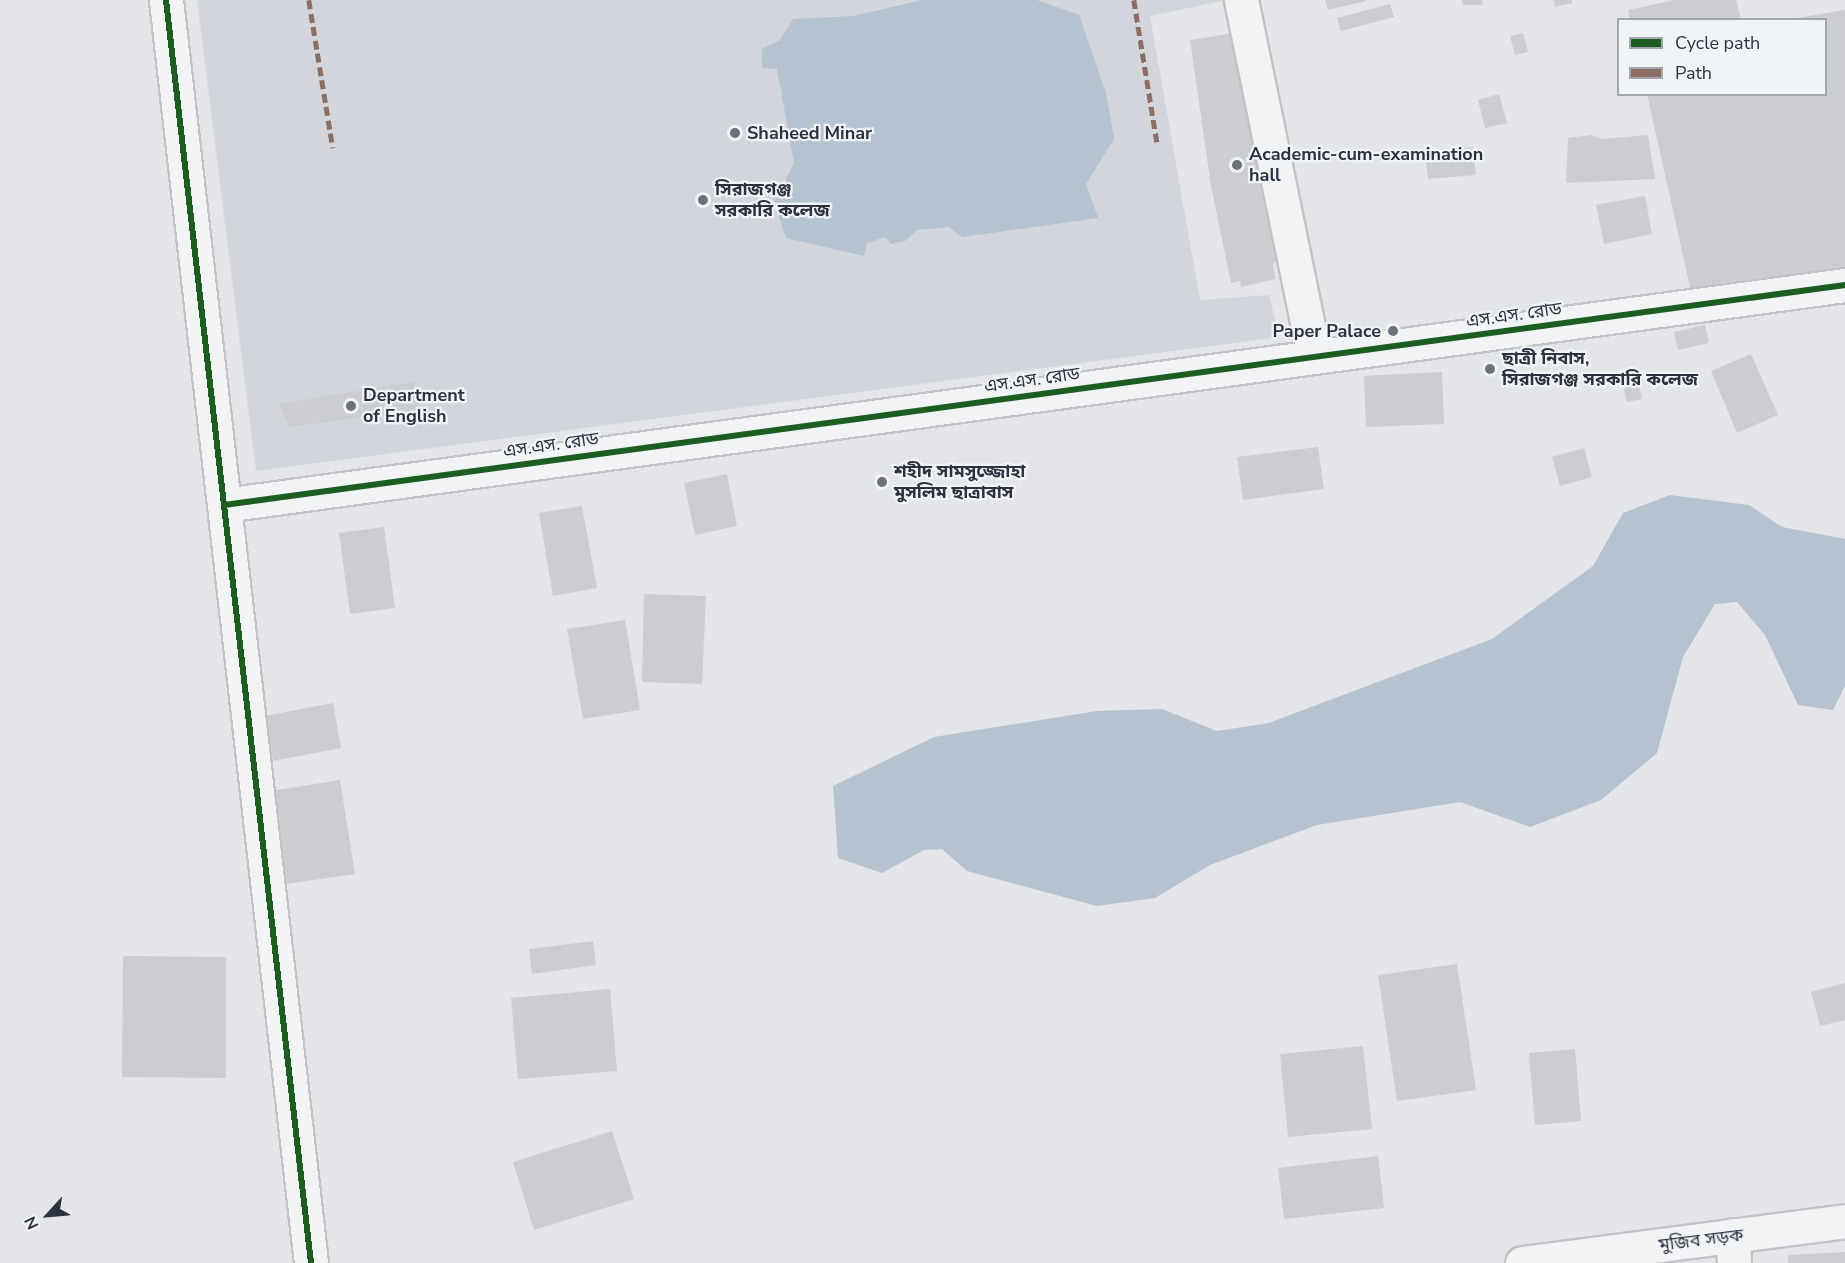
<!DOCTYPE html>
<html>
<head>
<meta charset="utf-8">
<style>
  body { margin:0 }
  #map { position:relative; width:1845px; height:1263px; overflow:hidden; background:#e3e5e8; font-family:"Nunito Sans","Noto Sans Bengali",sans-serif }
  div>[style] { position:absolute }
  .built>* { inset:0; background:#d2d5db }
  .water>* { inset:0; background:#b5c2d0 }
  .building>* { inset:0; background:#cccdd0 }
  .roads { filter:drop-shadow(2px 0 #c2c3c6) drop-shadow(-2px 0 #c2c3c6) drop-shadow(0 2px #c2c3c6) drop-shadow(0 -2px #c2c3c6) }
  .street>* { height:33px; margin:-16.5px; padding:0 16.5px; transform-origin:16.5px; border-radius:16.5px; background:#f2f3f5 }
  .quiet>* { height:4.5px; margin-top:-2.25px; transform-origin:0; background:repeating-linear-gradient(90deg,#8d6e63 0 9px,transparent 0 13.5px) }
  .cycleway>* { height:6px; margin:-3px; padding:0 3px; transform-origin:3px; border-radius:3px; background:#1b5e20 }
  .dots>* { width:16px; height:16px; translate:-50% -50%; box-sizing:border-box; border:3px solid #f1f4f7; border-radius:50% }
  span { translate:-50% -50%; white-space:nowrap; text-align:center; line-height:1.15; -webkit-text-stroke:4.5px #f1f4f7; paint-order:stroke }
  .poi-label { font-size:18px; color:#2c333f; font-weight:700 }
  .left { translate:0 -50%; text-align:left }
  .right { translate:-100% -50%; text-align:right }
  .street-label { font-size:18px; color:#2c333f }
  .legend { position:absolute; left:1617px; top:18px; width:210px; height:78px; box-sizing:border-box; background:#f1f4f7; border:2px solid #a2a7ad; margin:0; padding:8px 10px; list-style:none; font-size:18px; color:#2c333f }
  .legend li { display:flex; align-items:center; gap:12px; height:30px }
  .legend b { width:30px; border:2px solid #a2a7ad }
  .north { position:absolute; left:18px; top:1185px; width:60px; height:60px; -webkit-text-stroke:4px #f1f4f7; paint-order:stroke; rotate:244deg; font-size:16px; font-weight:700; line-height:24px; text-align:center; color:#2c333f }
  .north::after { content:''; display:block; margin:auto; width:21px; height:27px; background:#2c333f; clip-path:polygon(50% 0,100% 100%,50% 72%,0 100%) }
</style>
</head>
<body>
<div id="map">
  <div class="built">
    <div style="clip-path:polygon(197px 0,1227px 0,1150px 16px,1200px 300px,1269px 295px,1279px 337px,256px 471px)"></div>
  </div>
  <div class="water">
    <div style="clip-path:polygon(922px 0,1037px 0,1079px 15px,1106px 93px,1114px 139px,1086px 184px,1098px 218px,962px 237px,949px 227px,917px 230px,905px 241px,891px 244px,885px 237px,867px 243px,864px 256px,786px 238px,774px 202px,794px 163px,777px 69px,762px 68px,762px 49px,780px 40px,793px 19px,854px 16px)"></div>
    <div style="clip-path:polygon(1670px 495px,1749px 505px,1782px 527px,1845px 539px,1845px 686px,1833px 710px,1798px 705px,1765px 635px,1737px 602px,1715px 604px,1683px 657px,1657px 753px,1601px 800px,1530px 827px,1460px 802px,1317px 825px,1210px 865px,1155px 898px,1097px 906px,967px 871px,942px 849px,924px 850px,882px 873px,838px 858px,833px 786px,934px 737px,1097px 711px,1162px 709px,1217px 731px,1269px 723px,1492px 639px,1593px 566px,1623px 513px)"></div>
  </div>
  <div class="building">
    <div style="clip-path:polygon(1325px 0,1366px 0,1366px 1px,1328px 10px)"></div>
    <div style="clip-path:polygon(1462px 0,1482px 0,1483px 5px,1463px 5px)"></div>
    <div style="clip-path:polygon(1554px 0,1572px 0,1572px 3px,1555px 7px)"></div>
    <div style="clip-path:polygon(1675px 0,1736px 0,1741px 20px,1630px 20px,1628px 10px)"></div>
    <div style="clip-path:polygon(1390px 4px,1394px 17px,1341px 31px,1337px 18px)"></div>
    <div style="clip-path:polygon(1845px 10px,1845px 276px,1694px 305px,1647px 94px,1826px 94px,1826px 20px,1797px 18px)"></div>
    <div style="clip-path:polygon(1234px 33px,1283px 260px,1273px 263px,1275px 279px,1241px 287px,1240px 281px,1231px 283px,1211px 186px,1190px 40px)"></div>
    <div style="clip-path:polygon(1523px 33px,1528px 52px,1515px 55px,1510px 36px)"></div>
    <div style="clip-path:polygon(1499px 94px,1507px 123px,1485px 128px,1478px 100px)"></div>
    <div style="clip-path:polygon(1591px 135px,1603px 139px,1648px 135px,1655px 179px,1566px 183px,1568px 138px)"></div>
    <div style="clip-path:polygon(1473px 147px,1476px 175px,1428px 179px,1425px 151px)"></div>
    <div style="clip-path:polygon(1645px 196px,1652px 234px,1604px 244px,1596px 205px)"></div>
    <div style="clip-path:polygon(1705px 325px,1709px 343px,1678px 350px,1674px 332px)"></div>
    <div style="clip-path:polygon(1751px 354px,1778px 415px,1737px 433px,1711px 371px)"></div>
    <div style="clip-path:polygon(1636px 369px,1642px 399px,1627px 402px,1620px 372px)"></div>
    <div style="clip-path:polygon(1442px 372px,1444px 424px,1366px 427px,1364px 376px)"></div>
    <div style="clip-path:polygon(413px 382px,423px 409px,290px 427px,279px 404px)"></div>
    <div style="clip-path:polygon(1318px 447px,1324px 489px,1243px 500px,1237px 457px)"></div>
    <div style="clip-path:polygon(1584px 448px,1592px 477px,1560px 486px,1552px 457px)"></div>
    <div style="clip-path:polygon(727px 474px,737px 526px,695px 535px,684px 483px)"></div>
    <div style="clip-path:polygon(582px 506px,597px 588px,553px 596px,539px 513px)"></div>
    <div style="clip-path:polygon(384px 527px,395px 608px,350px 614px,339px 533px)"></div>
    <div style="clip-path:polygon(644px 594px,706px 596px,702px 684px,642px 682px)"></div>
    <div style="clip-path:polygon(625px 620px,640px 710px,583px 719px,567px 629px)"></div>
    <div style="clip-path:polygon(333px 703px,341px 748px,273px 761px,265px 716px)"></div>
    <div style="clip-path:polygon(340px 780px,355px 874px,285px 884px,271px 791px)"></div>
    <div style="clip-path:polygon(593px 941px,596px 965px,532px 974px,529px 949px)"></div>
    <div style="clip-path:polygon(123px 956px,226px 957px,226px 1078px,122px 1077px)"></div>
    <div style="clip-path:polygon(1457px 964px,1476px 1090px,1397px 1101px,1378px 975px)"></div>
    <div style="clip-path:polygon(1845px 983px,1845px 1020px,1820px 1026px,1811px 992px)"></div>
    <div style="clip-path:polygon(610px 989px,617px 1071px,518px 1079px,511px 998px)"></div>
    <div style="clip-path:polygon(1363px 1046px,1372px 1129px,1288px 1137px,1280px 1054px)"></div>
    <div style="clip-path:polygon(1575px 1049px,1581px 1121px,1535px 1125px,1529px 1053px)"></div>
    <div style="clip-path:polygon(612px 1131px,634px 1199px,534px 1230px,513px 1162px)"></div>
    <div style="clip-path:polygon(1378px 1156px,1384px 1208px,1284px 1219px,1278px 1168px)"></div>
    <div style="clip-path:polygon(1845px 1252px,1845px 1263px,1788px 1263px,1788px 1255px)"></div>
  </div>
  <div class="roads">
    <div class="street">
      <div style="left:166px;top:0;width:1271px;rotate:83.45deg"></div>
      <div style="left:1241px;top:0;width:364px;rotate:78.4deg"></div>
      <div style="left:224px;top:505px;width:1636px;rotate:-7.73deg"></div>
      <div style="left:1733px;top:1235px;width:28px;rotate:88deg"></div>
      <div style="left:1522px;top:1263px;width:326px;rotate:-7.4deg"></div>
    </div>
  </div>
  <div class="quiet">
    <div style="left:309px;top:0;width:150px;rotate:80.8deg"></div>
    <div style="left:1134px;top:0;width:144px;rotate:80.8deg"></div>
  </div>
  <div class="cycleway">
    <div style="left:166px;top:0;width:1271px;rotate:83.45deg"></div>
    <div style="left:224px;top:505px;width:1636px;rotate:-7.73deg"></div>
  </div>
  <div class="dots">
    <div style="left:735px;top:133px;background:#6c717a"></div>
    <div style="left:1237px;top:165px;background:#6c717a"></div>
    <div style="left:703px;top:200px;background:#6c717a"></div>
    <div style="left:1393px;top:331px;background:#6c717a"></div>
    <div style="left:1490px;top:369px;background:#6c717a"></div>
    <div style="left:351px;top:406px;background:#6c717a"></div>
    <div style="left:882px;top:482px;background:#6c717a"></div>
  </div>
  <div class="poi-label">
    <span class="left" style="left:747px;top:133px">Shaheed Minar</span>
    <span class="left" style="left:1249px;top:165px">Academic-cum-examination<br>hall</span>
    <span class="left" style="left:715px;top:200px">সিরাজগঞ্জ<br>সরকারি কলেজ</span>
    <span class="right" style="left:1381px;top:331px">Paper Palace</span>
    <span class="left" style="left:1502px;top:369px">ছাত্রী নিবাস,<br>সিরাজগঞ্জ সরকারি কলেজ</span>
    <span class="left" style="left:363px;top:406px">Department<br>of English</span>
    <span class="left" style="left:894px;top:482px">শহীদ সামসুজ্জোহা<br>মুসলিম ছাত্রাবাস</span>
  </div>
  <div class="street-label">
    <span style="left:1514px;top:315px;rotate:-8deg">এস.এস. রোড</span>
    <span style="left:1032px;top:380px;rotate:-8deg">এস.এস. রোড</span>
    <span style="left:551px;top:445px;rotate:-8deg">এস.এস. রোড</span>
    <span style="left:1701px;top:1240px;rotate:-7deg">মুজিব সড়ক</span>
  </div>
  <ul class="legend">
  <li><b style="height:8px;background:#1b5e20"></b>Cycle path</li>
  <li><b style="height:8px;background:#8d6e63"></b>Path</li>
  </ul>
  <div class="north">N</div>
</div>
</body>
</html>
